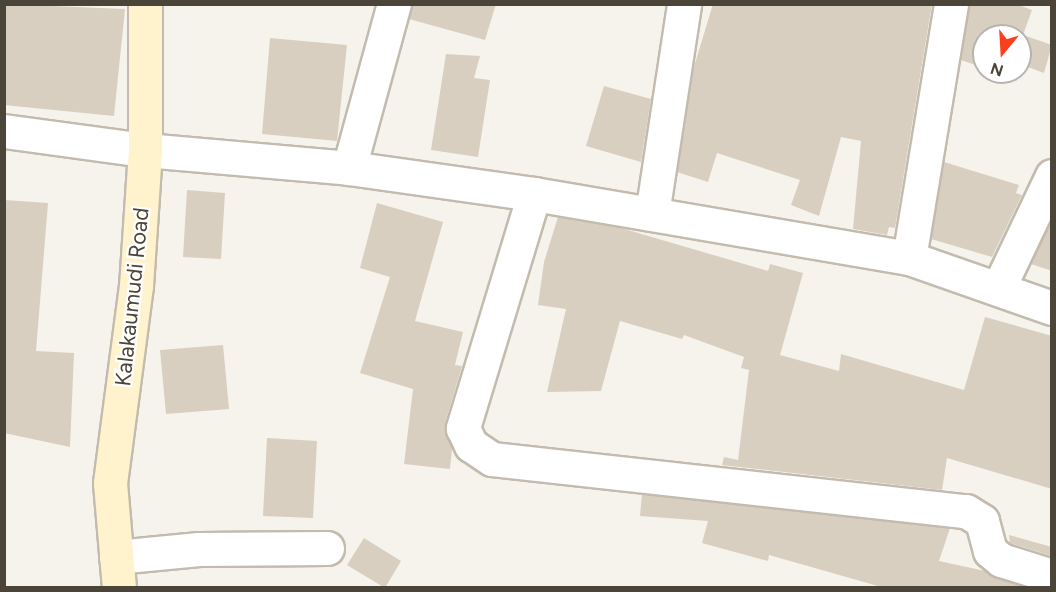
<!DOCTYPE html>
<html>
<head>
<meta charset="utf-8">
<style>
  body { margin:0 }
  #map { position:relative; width:1056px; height:592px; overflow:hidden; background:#f6f3ec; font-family:Figtree,sans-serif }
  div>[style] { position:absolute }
  .building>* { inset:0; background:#d8cfc1 }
  .roads { filter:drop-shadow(2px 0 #c2bbae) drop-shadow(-2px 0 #c2bbae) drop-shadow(0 2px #c2bbae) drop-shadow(0 -2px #c2bbae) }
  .street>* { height:33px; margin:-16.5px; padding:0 16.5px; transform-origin:16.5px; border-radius:16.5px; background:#fff }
  .secondary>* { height:33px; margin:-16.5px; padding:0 16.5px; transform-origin:16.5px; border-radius:16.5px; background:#fff3cd }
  span { translate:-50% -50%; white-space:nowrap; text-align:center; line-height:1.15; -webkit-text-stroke:4.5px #fff; paint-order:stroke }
  .street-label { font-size:22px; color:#4b4439 }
  .frame { position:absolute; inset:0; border:6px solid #4b4439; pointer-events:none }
  .north { position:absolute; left:972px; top:24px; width:60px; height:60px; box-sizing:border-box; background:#fff; border:2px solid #b7b4b0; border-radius:50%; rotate:198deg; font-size:16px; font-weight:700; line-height:24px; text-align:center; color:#4b4439 }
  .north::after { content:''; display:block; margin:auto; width:21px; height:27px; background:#fc3f1d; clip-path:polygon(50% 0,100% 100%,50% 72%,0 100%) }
</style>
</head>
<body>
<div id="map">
  <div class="building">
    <div style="clip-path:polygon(4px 4px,125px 9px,114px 116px,4px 105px)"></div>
    <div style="clip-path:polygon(412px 4px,496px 4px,485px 40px,409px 19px)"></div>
    <div style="clip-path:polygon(713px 4px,932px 4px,895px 228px,889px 227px,887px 235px,853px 229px,861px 141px,841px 137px,819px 216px,791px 205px,800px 180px,717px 153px,708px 182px,677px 172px,693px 70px)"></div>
    <div style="clip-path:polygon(969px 4px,1016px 4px,1032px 10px,1023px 35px,1052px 45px,1044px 73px,1020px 64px,1020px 36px,984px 36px,984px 68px,961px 60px)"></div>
    <div style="clip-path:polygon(270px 38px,347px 45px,337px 141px,262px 134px)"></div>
    <div style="clip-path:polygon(446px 54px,480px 56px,474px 78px,490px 80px,478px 157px,431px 150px)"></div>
    <div style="clip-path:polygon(604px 86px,651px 99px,641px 162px,586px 146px)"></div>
    <div style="clip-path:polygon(944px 162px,1019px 185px,1016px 193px,1022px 195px,992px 257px,931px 239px)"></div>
    <div style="clip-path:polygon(187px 190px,225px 193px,221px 259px,183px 257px)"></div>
    <div style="clip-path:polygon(4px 200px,48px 203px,36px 351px,74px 353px,70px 447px,4px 433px)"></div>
    <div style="clip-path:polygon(377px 203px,443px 222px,415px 321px,463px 332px,455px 365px,462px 366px,445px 423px,452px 449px,450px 469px,404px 464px,413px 389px,360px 373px,390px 277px,360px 268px)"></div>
    <div style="clip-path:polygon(558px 217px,621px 228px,768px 271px,770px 264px,803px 273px,780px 355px,839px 371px,841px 354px,964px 390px,985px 317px,1052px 336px,1052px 489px,947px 458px,942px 490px,722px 465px,724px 457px,738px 460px,749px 370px,741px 368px,744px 357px,684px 335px,682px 339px,620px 321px,601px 391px,547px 392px,566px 309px,538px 305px,544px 262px)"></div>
    <div style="clip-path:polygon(1052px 221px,1052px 271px,1031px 264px)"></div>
    <div style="clip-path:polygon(223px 345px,229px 409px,166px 414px,160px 350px)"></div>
    <div style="clip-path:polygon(267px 438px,317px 441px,313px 518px,263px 516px)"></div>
    <div style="clip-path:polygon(642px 494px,950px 528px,939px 561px,985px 571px,1026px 588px,885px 588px,769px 555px,768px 561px,702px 543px,708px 521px,640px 516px)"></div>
    <div style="clip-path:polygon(1009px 535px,1052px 547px,1052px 556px,1010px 543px)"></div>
    <div style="clip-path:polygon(364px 538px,401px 561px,385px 588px,347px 565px)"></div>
  </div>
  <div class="roads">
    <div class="street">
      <div style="left:4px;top:131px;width:142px;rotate:7.7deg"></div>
      <div style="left:145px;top:150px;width:205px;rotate:5deg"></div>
      <div style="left:349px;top:168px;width:187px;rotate:8deg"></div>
      <div style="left:534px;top:194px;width:380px;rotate:9.7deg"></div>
      <div style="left:909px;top:258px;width:151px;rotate:19.3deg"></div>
      <div style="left:349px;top:168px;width:170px;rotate:-74.7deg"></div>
      <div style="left:534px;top:194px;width:245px;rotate:106.9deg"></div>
      <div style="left:463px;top:428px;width:19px;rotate:65deg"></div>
      <div style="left:471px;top:445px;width:25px;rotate:34deg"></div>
      <div style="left:492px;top:459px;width:477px;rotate:6.3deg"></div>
      <div style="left:966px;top:511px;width:19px;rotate:32deg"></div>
      <div style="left:982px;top:521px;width:31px;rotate:75deg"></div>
      <div style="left:990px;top:551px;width:14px;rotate:39deg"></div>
      <div style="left:1001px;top:560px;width:53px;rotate:17.4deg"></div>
      <div style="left:652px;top:214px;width:212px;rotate:-81.3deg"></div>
      <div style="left:909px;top:258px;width:257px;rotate:-80.6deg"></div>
      <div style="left:999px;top:287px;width:123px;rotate:-64.5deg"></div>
      <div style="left:116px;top:557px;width:83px;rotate:-5.5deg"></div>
      <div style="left:199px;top:549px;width:128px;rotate:-0.4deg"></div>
    </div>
    <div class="secondary">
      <div style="left:119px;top:588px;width:105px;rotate:-94.9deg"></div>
      <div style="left:110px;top:483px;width:199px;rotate:-82.5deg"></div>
      <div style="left:136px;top:286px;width:136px;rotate:-86.2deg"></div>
      <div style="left:145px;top:150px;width:146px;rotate:-90deg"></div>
    </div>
  </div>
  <div class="street-label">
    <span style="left:132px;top:297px;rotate:-84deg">Kalakaumudi Road</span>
  </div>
  <div class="frame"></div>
  <div class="north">N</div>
</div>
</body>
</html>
